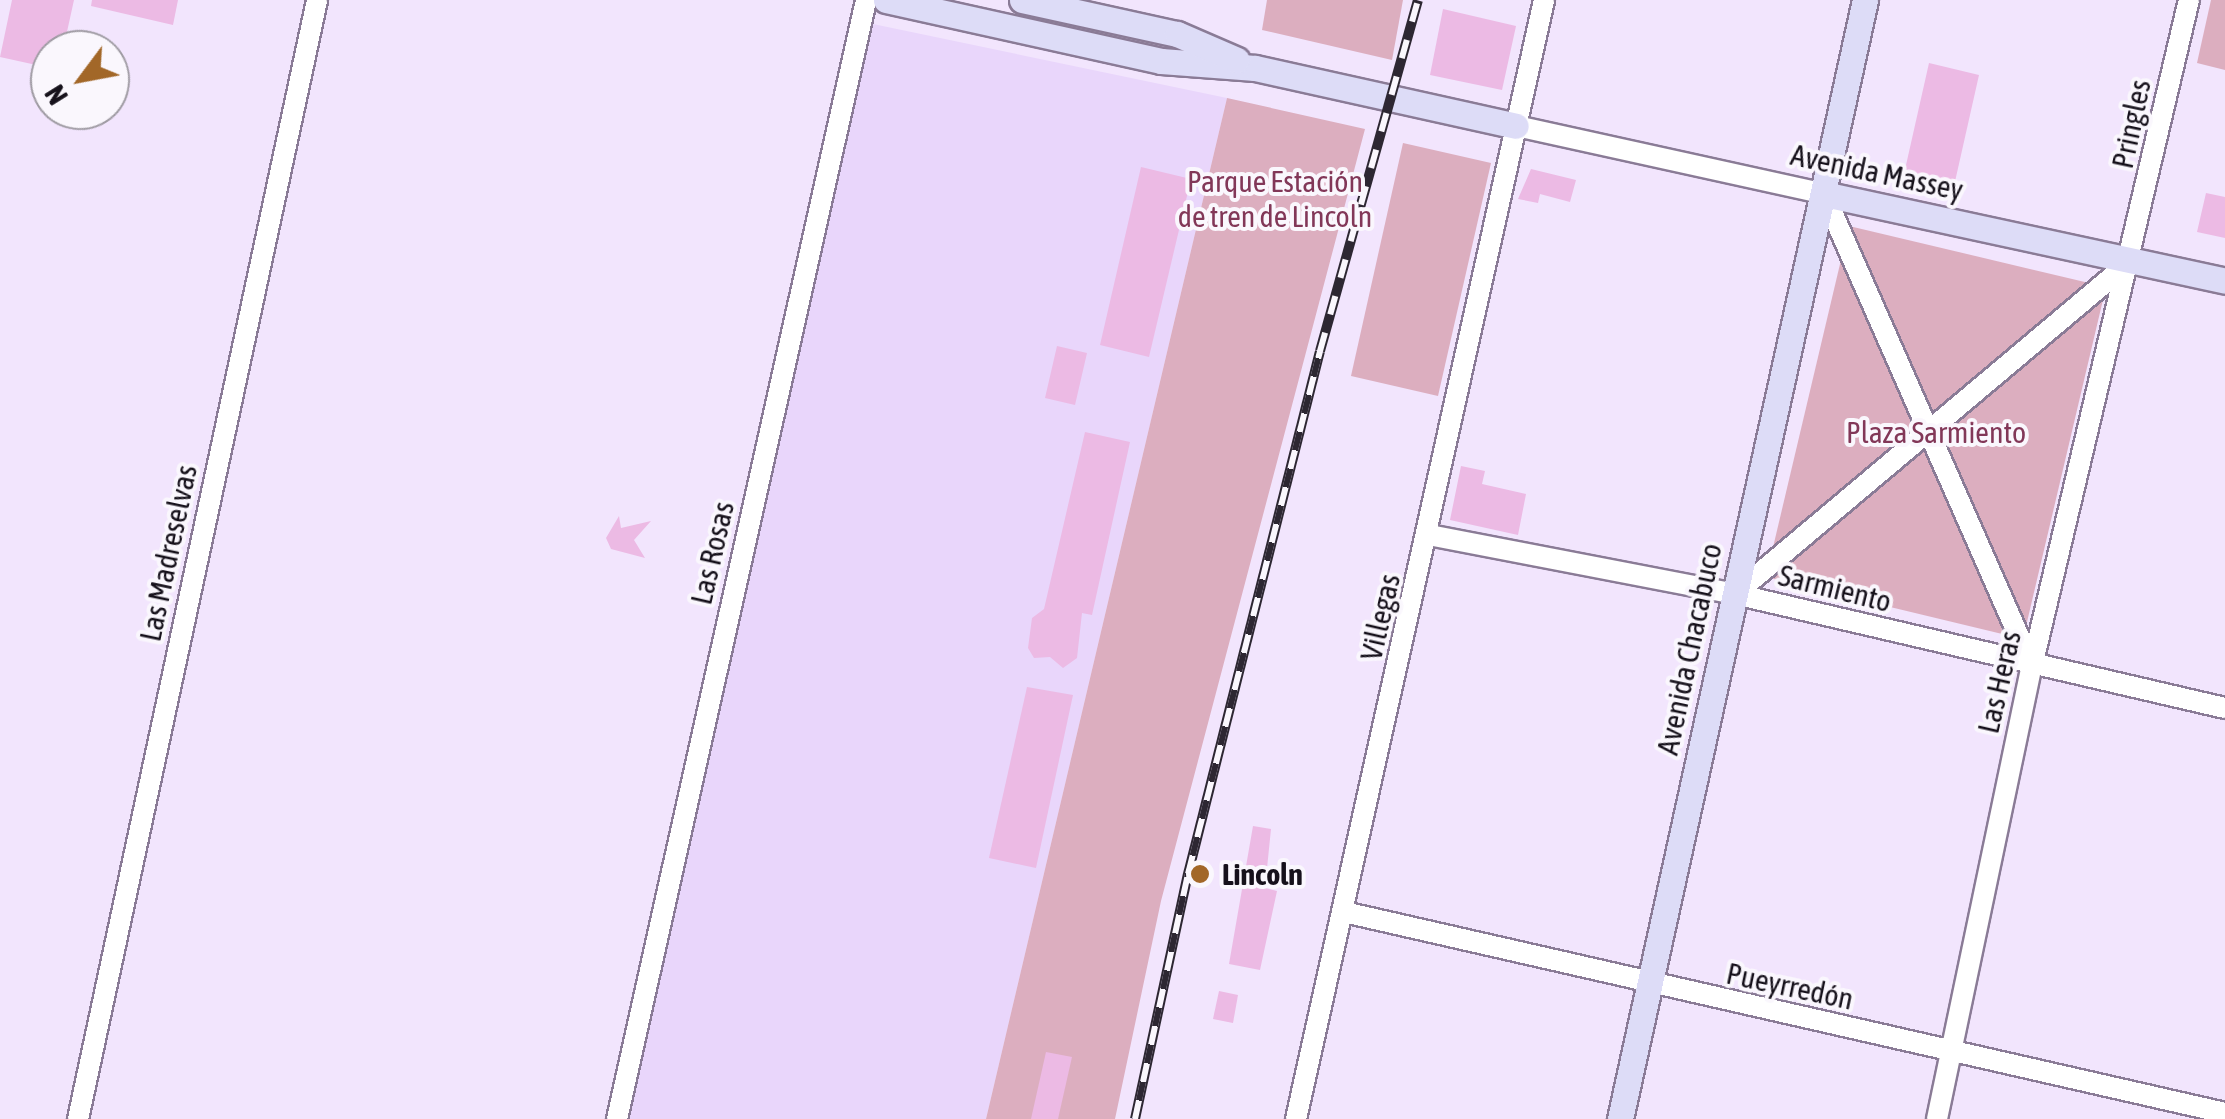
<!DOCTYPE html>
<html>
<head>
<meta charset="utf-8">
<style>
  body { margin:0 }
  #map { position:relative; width:2225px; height:1119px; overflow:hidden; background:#f2e5fd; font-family:"Asap Condensed",sans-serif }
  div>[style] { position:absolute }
  .built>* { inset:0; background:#e9d6fb }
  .green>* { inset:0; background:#dcaebf }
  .building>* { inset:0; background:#ecbae4 }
  .roads { filter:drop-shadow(2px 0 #8a7b96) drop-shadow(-2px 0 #8a7b96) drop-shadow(0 2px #8a7b96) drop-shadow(0 -2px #8a7b96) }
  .minor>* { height:20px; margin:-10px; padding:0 10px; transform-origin:10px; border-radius:10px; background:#fff }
  .major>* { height:25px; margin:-12.5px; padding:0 12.5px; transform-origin:12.5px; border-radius:12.5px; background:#dddcf7 }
  .rail>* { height:10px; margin-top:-5px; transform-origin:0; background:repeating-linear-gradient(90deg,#faf7fd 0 19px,#2d2732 0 38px); box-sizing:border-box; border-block:2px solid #2d2732 }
  .dots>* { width:28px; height:28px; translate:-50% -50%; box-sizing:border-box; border:5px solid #faf7fd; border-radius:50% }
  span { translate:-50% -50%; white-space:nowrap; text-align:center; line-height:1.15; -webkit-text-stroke:8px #faf7fd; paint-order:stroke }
  .street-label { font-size:30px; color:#16111b }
  .park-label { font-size:30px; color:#823758 }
  .poi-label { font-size:30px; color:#16111b; font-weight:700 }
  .left { translate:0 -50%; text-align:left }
  .north { position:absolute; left:30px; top:30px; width:100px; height:100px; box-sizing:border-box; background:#faf7fd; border:2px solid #9f9ba3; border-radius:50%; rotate:238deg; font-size:28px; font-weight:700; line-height:40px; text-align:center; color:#16111b }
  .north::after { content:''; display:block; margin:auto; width:35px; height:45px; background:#a26728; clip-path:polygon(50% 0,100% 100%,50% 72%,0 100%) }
</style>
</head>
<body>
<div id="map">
  <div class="built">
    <div style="clip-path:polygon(873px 24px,1227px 98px,986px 1119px,628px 1119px)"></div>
  </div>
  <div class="green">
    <div style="clip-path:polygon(1267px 0,1403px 0,1392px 60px,1262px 30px)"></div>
    <div style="clip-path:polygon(2211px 0,2225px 0,2225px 70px,2197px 63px)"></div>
    <div style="clip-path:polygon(1227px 98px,1365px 129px,1161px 901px,1115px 1119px,986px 1119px)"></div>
    <div style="clip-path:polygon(1403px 143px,1491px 163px,1438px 396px,1351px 376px)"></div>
    <div style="clip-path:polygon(1849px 226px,2106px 287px,2023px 639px,1766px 577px)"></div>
  </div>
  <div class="building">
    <div style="clip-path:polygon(12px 0,74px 0,63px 50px,50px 50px,50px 68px,0 57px)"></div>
    <div style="clip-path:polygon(92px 0,178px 0,173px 25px,91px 6px)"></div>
    <div style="clip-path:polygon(1443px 9px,1516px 26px,1502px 90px,1430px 75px)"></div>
    <div style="clip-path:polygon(1929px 63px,1979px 75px,1954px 186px,1904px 174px)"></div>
    <div style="clip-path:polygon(1141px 167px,1191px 179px,1149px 357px,1100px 345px)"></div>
    <div style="clip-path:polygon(1531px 169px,1576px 180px,1570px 202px,1540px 194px,1538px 203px,1518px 199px)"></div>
    <div style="clip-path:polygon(2206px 193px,2225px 197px,2225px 238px,2197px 232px)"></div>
    <div style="clip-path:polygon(1057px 346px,1087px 353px,1075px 405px,1045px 398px)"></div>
    <div style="clip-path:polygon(1085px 432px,1130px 442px,1092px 615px,1082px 613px,1077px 658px,1063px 668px,1050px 657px,1034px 658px,1028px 648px,1032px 618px,1044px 609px)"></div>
    <div style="clip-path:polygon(1461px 466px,1485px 471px,1482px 484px,1526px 494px,1518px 535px,1450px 520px)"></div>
    <div style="clip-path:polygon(619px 516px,621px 528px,651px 521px,634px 540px,645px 558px,611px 549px,606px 538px)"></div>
    <div style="clip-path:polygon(1027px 687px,1073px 695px,1036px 868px,989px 858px)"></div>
    <div style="clip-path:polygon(1253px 826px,1271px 829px,1265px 888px,1277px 891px,1260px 970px,1229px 964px)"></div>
    <div style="clip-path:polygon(1219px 991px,1238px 995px,1233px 1023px,1213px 1019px)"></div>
    <div style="clip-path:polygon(1046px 1052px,1072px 1057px,1058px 1119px,1031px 1119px)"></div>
  </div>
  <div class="roads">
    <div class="minor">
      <div style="left:1516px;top:126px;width:315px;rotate:12.4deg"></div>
      <div style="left:1824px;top:194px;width:516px;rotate:66.22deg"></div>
      <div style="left:1429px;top:535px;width:312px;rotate:10.9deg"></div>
      <div style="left:1735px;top:594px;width:503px;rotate:13.1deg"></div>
      <div style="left:1735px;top:594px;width:519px;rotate:-40.07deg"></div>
      <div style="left:1344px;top:912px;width:904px;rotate:12.85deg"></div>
      <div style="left:78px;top:1119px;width:1144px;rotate:-77.94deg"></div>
      <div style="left:617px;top:1119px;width:1146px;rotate:-77.45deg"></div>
      <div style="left:1296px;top:1119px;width:1146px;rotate:-77.5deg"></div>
      <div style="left:1937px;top:1119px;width:463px;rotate:-78.2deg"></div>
      <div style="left:2032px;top:666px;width:684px;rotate:-76.74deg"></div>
    </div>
    <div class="major">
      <div style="left:886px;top:0;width:282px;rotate:12.5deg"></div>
      <div style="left:1161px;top:61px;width:94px;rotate:4.3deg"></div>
      <div style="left:1255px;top:68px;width:267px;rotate:12.5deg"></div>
      <div style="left:1022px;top:0;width:159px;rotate:12.4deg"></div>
      <div style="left:1177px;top:34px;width:65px;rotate:23.4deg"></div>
      <div style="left:1824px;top:194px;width:410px;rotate:12.2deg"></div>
      <div style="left:1620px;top:1119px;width:1146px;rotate:-77.65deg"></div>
    </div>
  </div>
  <div class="rail">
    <div style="left:1135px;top:1119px;width:251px;rotate:-77.8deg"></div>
    <div style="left:1188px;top:874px;width:539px;rotate:-75.83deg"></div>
    <div style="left:1320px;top:351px;width:364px;rotate:-74.4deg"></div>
  </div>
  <div class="dots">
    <div style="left:1200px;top:874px;background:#a26728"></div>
  </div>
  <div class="street-label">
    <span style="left:2131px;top:124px;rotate:-78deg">Pringles</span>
    <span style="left:1877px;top:172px;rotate:12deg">Avenida Massey</span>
    <span style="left:168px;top:553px;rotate:-78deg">Las Madreselvas</span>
    <span style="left:712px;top:553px;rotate:-77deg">Las Rosas</span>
    <span style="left:1835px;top:588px;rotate:14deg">Sarmiento</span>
    <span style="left:1380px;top:617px;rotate:-77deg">Villegas</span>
    <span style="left:1689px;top:649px;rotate:-78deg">Avenida Chacabuco</span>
    <span style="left:1999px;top:682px;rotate:-77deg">Las Heras</span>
    <span style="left:1790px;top:986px;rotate:12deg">Pueyrredón</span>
  </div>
  <div class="park-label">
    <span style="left:1275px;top:198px">Parque Estación<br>de tren de Lincoln</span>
    <span style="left:1936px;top:432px">Plaza Sarmiento</span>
  </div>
  <div class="poi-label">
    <span class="left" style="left:1222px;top:874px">Lincoln</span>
  </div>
  <div class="north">N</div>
</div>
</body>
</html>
